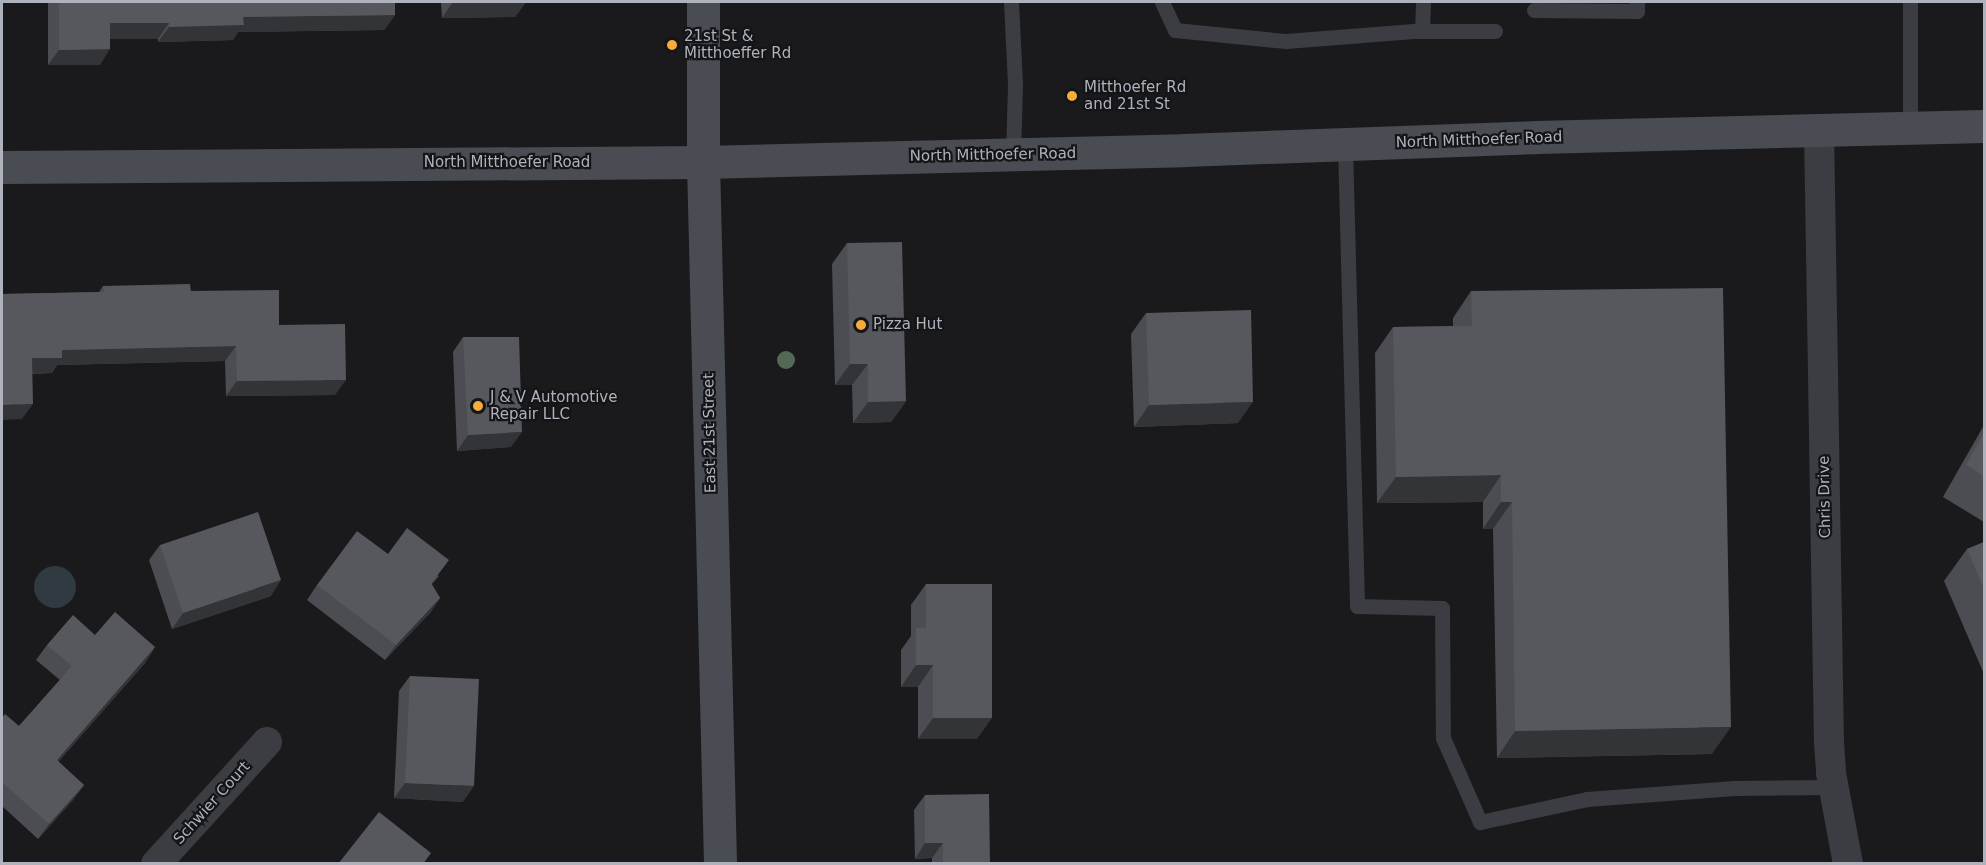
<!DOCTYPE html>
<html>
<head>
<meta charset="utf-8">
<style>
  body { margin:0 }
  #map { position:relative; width:1986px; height:865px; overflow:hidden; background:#1a1a1d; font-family:"DejaVu Sans",sans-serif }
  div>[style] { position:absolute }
  .water>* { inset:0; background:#2f3a41 }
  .round { border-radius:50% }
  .lane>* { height:15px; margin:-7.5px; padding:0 7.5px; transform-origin:7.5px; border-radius:7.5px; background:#3b3d42 }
  .street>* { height:30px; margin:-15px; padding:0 15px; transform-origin:15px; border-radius:15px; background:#3b3d42 }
  .secondary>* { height:33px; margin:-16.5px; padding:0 16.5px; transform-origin:16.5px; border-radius:16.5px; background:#494c52 }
  .trees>* { width:18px; height:18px; margin:-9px; border-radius:50%; background:#546856 }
  .wall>* { inset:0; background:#4b4d52 }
  .shaded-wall>* { inset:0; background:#333438 }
  .building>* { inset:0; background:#56585d }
  .dots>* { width:16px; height:16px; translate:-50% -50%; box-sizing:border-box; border:3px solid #151518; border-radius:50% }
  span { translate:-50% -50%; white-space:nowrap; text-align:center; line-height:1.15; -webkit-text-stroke:4.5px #151518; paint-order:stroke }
  .poi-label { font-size:15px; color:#adb2bc }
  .left { translate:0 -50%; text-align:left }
  .street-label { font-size:15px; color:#adb2bc }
  .frame { position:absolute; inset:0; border:3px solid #adb2bc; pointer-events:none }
</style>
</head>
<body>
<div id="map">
  <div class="water">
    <div class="round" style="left:34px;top:566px;width:42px;height:42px"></div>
  </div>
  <div class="lane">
    <div style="left:1011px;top:2px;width:82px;rotate:87.2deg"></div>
    <div style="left:1015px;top:84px;width:71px;rotate:91.6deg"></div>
    <div style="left:1162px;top:2px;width:31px;rotate:65deg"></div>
    <div style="left:1175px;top:30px;width:112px;rotate:5.7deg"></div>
    <div style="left:1286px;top:41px;width:128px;rotate:-4.5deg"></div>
    <div style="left:1414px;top:31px;width:81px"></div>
    <div style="left:1910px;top:2px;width:125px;rotate:90deg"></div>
    <div style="left:1534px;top:10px;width:103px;rotate:0.6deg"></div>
    <div style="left:1637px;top:11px;width:9px;rotate:-90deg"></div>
    <div style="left:1422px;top:31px;width:29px;rotate:-88deg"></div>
    <div style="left:1345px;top:145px;width:461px;rotate:88.5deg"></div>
    <div style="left:1357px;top:606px;width:85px;rotate:1.3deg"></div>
    <div style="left:1442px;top:608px;width:130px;rotate:89.6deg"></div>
    <div style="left:1443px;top:738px;width:92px;rotate:66.2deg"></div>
    <div style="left:1480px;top:822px;width:109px;rotate:-12.1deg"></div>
    <div style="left:1587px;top:799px;width:148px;rotate:-4.3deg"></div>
    <div style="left:1735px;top:788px;width:99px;rotate:-0.6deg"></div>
  </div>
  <div class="street">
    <div style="left:1819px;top:129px;width:613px;rotate:89.07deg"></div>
    <div style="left:1829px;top:742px;width:31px;rotate:86deg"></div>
    <div style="left:1831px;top:773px;width:93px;rotate:79.4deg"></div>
    <div style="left:156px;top:864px;width:165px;rotate:-47.7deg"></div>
  </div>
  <div class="secondary">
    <div style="left:703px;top:2px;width:160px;rotate:90deg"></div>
    <div style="left:703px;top:162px;width:702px;rotate:88.61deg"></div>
    <div style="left:2px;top:167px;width:701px;rotate:-0.41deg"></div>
    <div style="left:703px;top:162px;width:481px;rotate:-1.4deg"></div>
    <div style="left:1184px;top:150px;width:351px;rotate:-2.1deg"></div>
    <div style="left:1535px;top:137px;width:449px;rotate:-1.4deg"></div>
  </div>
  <div class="trees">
    <div style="left:786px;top:360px"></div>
  </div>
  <div class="wall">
    <div style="clip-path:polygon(48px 2px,395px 2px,395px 15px,384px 30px,238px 32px,233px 40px,158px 42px,158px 39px,110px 39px,100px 65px,48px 65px)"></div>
    <div style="clip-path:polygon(441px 2px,526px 2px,515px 17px,442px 18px)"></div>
    <div style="clip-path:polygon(847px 243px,906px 401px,891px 422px,853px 423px,852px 385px,835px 385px,832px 264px)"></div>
    <div style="clip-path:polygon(103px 286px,191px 291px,279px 325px,335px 395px,226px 396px,225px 361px,57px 365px,52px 373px,32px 374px,22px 419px,2px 294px,99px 292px)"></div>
    <div style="clip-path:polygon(1471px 291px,1712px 754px,1497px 758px,1493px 529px,1483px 529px,1483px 502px,1377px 503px,1375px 353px,1393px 327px,1453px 326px,1453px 318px)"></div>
    <div style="clip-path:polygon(1146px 313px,1238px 423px,1134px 427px,1131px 334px)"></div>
    <div style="clip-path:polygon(463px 337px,511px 447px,457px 451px,453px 352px)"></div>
    <div style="clip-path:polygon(1984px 425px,1984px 522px,1943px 497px)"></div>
    <div style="clip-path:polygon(1984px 542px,1984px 674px,1944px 581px,1967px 549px)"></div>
    <div style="clip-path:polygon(160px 545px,271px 596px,172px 629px,149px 560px)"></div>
    <div style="clip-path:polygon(388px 554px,439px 576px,432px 584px,440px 598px,430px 613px,385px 660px,307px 600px,317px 585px)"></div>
    <div style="clip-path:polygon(926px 584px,977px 739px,918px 739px,918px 687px,901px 687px,901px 650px,911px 636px,911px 605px)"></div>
    <div style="clip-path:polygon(95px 635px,155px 647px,145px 663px,58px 762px,84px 785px,73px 800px,38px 839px,2px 806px,2px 718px,19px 726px,60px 680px,36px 660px,47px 645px)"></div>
    <div style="clip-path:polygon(410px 676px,463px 802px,394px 798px,399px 691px)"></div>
    <div style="clip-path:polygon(925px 795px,990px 864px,932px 864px,932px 858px,915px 859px,914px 810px)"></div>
  </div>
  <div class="shaded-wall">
    <div style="clip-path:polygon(453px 2px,526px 2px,515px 17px,442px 18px)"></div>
    <div style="clip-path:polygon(395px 15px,384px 30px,238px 32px,233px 40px,158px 42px,169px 27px,243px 17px)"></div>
    <div style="clip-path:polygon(110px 23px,169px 23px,158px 39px,100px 39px)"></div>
    <div style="clip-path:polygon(110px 49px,100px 65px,48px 65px,59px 50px)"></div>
    <div style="clip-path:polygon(236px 346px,225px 361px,57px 365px,52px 373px,21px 374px,32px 358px,62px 350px)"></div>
    <div style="clip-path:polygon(850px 364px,868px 364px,852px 385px,835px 385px)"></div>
    <div style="clip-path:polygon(346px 380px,335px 395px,226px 396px,237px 381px)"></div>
    <div style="clip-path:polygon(906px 401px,891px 422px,853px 423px,868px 402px)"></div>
    <div style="clip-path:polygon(1253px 402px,1238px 423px,1134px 427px,1149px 405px)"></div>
    <div style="clip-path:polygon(33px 404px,22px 419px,2px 420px,2px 405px)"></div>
    <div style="clip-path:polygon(522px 432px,511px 447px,457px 451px,468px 435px)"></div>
    <div style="clip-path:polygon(1501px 475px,1483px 502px,1377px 503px,1396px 477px)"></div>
    <div style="clip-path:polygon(1501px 502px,1512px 502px,1493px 529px,1483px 529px)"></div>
    <div style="clip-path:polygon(281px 580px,271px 596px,172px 629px,183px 613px)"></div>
    <div style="clip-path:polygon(440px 598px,430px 613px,385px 660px,396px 645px)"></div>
    <div style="clip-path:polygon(155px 647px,145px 663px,46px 775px,57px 760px)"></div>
    <div style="clip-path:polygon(916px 665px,933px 665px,918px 687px,901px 687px)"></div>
    <div style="clip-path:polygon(933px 718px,992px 718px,977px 739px,918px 739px)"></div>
    <div style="clip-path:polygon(1731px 727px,1712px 754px,1497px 758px,1515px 731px)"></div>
    <div style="clip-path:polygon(405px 783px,474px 786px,463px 802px,394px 798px)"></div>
    <div style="clip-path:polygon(84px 785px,73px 800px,38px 839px,49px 824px)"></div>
    <div style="clip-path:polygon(925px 843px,943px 843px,932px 858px,915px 859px)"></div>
  </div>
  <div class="building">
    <div style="clip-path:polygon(59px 2px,395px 2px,395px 15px,243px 17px,244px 25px,169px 27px,169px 23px,110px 23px,110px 49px,59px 50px)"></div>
    <div style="clip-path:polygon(902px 242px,906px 401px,868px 402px,868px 364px,850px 364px,847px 243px)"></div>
    <div style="clip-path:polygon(190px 284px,191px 291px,279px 290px,279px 325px,345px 324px,346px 380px,237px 381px,236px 346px,62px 350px,62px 358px,32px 358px,33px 404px,2px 405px,2px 294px,104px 292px,103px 286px)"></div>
    <div style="clip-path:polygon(1723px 288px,1731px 727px,1515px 731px,1512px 502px,1501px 502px,1501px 475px,1396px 477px,1393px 327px,1472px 326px,1471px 291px)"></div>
    <div style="clip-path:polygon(1251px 310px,1253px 402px,1149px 405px,1146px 313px)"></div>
    <div style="clip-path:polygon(463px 337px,519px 337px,522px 432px,468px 435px)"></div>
    <div style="clip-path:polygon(1984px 432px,1984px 476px,1966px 465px)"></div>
    <div style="clip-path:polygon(258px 512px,281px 580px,183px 613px,160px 545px)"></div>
    <div style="clip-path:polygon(407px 528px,449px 560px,431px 584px,440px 598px,396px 645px,317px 585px,357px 531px,388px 554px)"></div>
    <div style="clip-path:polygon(1984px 542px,1984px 589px,1967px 549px)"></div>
    <div style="clip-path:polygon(926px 584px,992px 584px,992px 718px,933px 718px,933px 665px,916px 665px,916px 628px,926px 628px)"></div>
    <div style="clip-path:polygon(115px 612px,155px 647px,57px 760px,84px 785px,49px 824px,3px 783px,2px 785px,2px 718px,5px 714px,19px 726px,72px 666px,47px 645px,73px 615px,95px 635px)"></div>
    <div style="clip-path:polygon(410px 676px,479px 679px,474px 786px,405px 783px)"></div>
    <div style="clip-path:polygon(989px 794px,990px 864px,943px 864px,943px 843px,925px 843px,925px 795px)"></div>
    <div style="clip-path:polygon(379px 812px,431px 853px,423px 864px,338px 864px)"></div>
  </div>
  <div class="dots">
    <div style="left:672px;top:45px;background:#f5ac3a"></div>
    <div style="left:1072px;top:96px;background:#f5ac3a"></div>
    <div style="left:861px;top:325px;background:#f5ac3a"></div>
    <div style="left:478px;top:406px;background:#f5ac3a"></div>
  </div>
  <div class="poi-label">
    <span class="left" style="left:684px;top:45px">21st St &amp;<br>Mitthoeffer Rd</span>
    <span class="left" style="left:1084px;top:96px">Mitthoefer Rd<br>and 21st St</span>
    <span class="left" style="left:873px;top:325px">Pizza Hut</span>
    <span class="left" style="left:490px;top:406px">J &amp; V Automotive<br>Repair LLC</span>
  </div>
  <div class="street-label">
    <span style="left:1479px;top:140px;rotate:-2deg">North Mitthoefer Road</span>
    <span style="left:993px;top:155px;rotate:-1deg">North Mitthoefer Road</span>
    <span style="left:507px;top:163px">North Mitthoefer Road</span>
    <span style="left:710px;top:433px;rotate:-91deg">East 21st Street</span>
    <span style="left:1825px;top:497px;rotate:-91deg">Chris Drive</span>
    <span style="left:212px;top:803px;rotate:-48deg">Schwier Court</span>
  </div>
  <div class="frame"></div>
</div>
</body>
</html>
